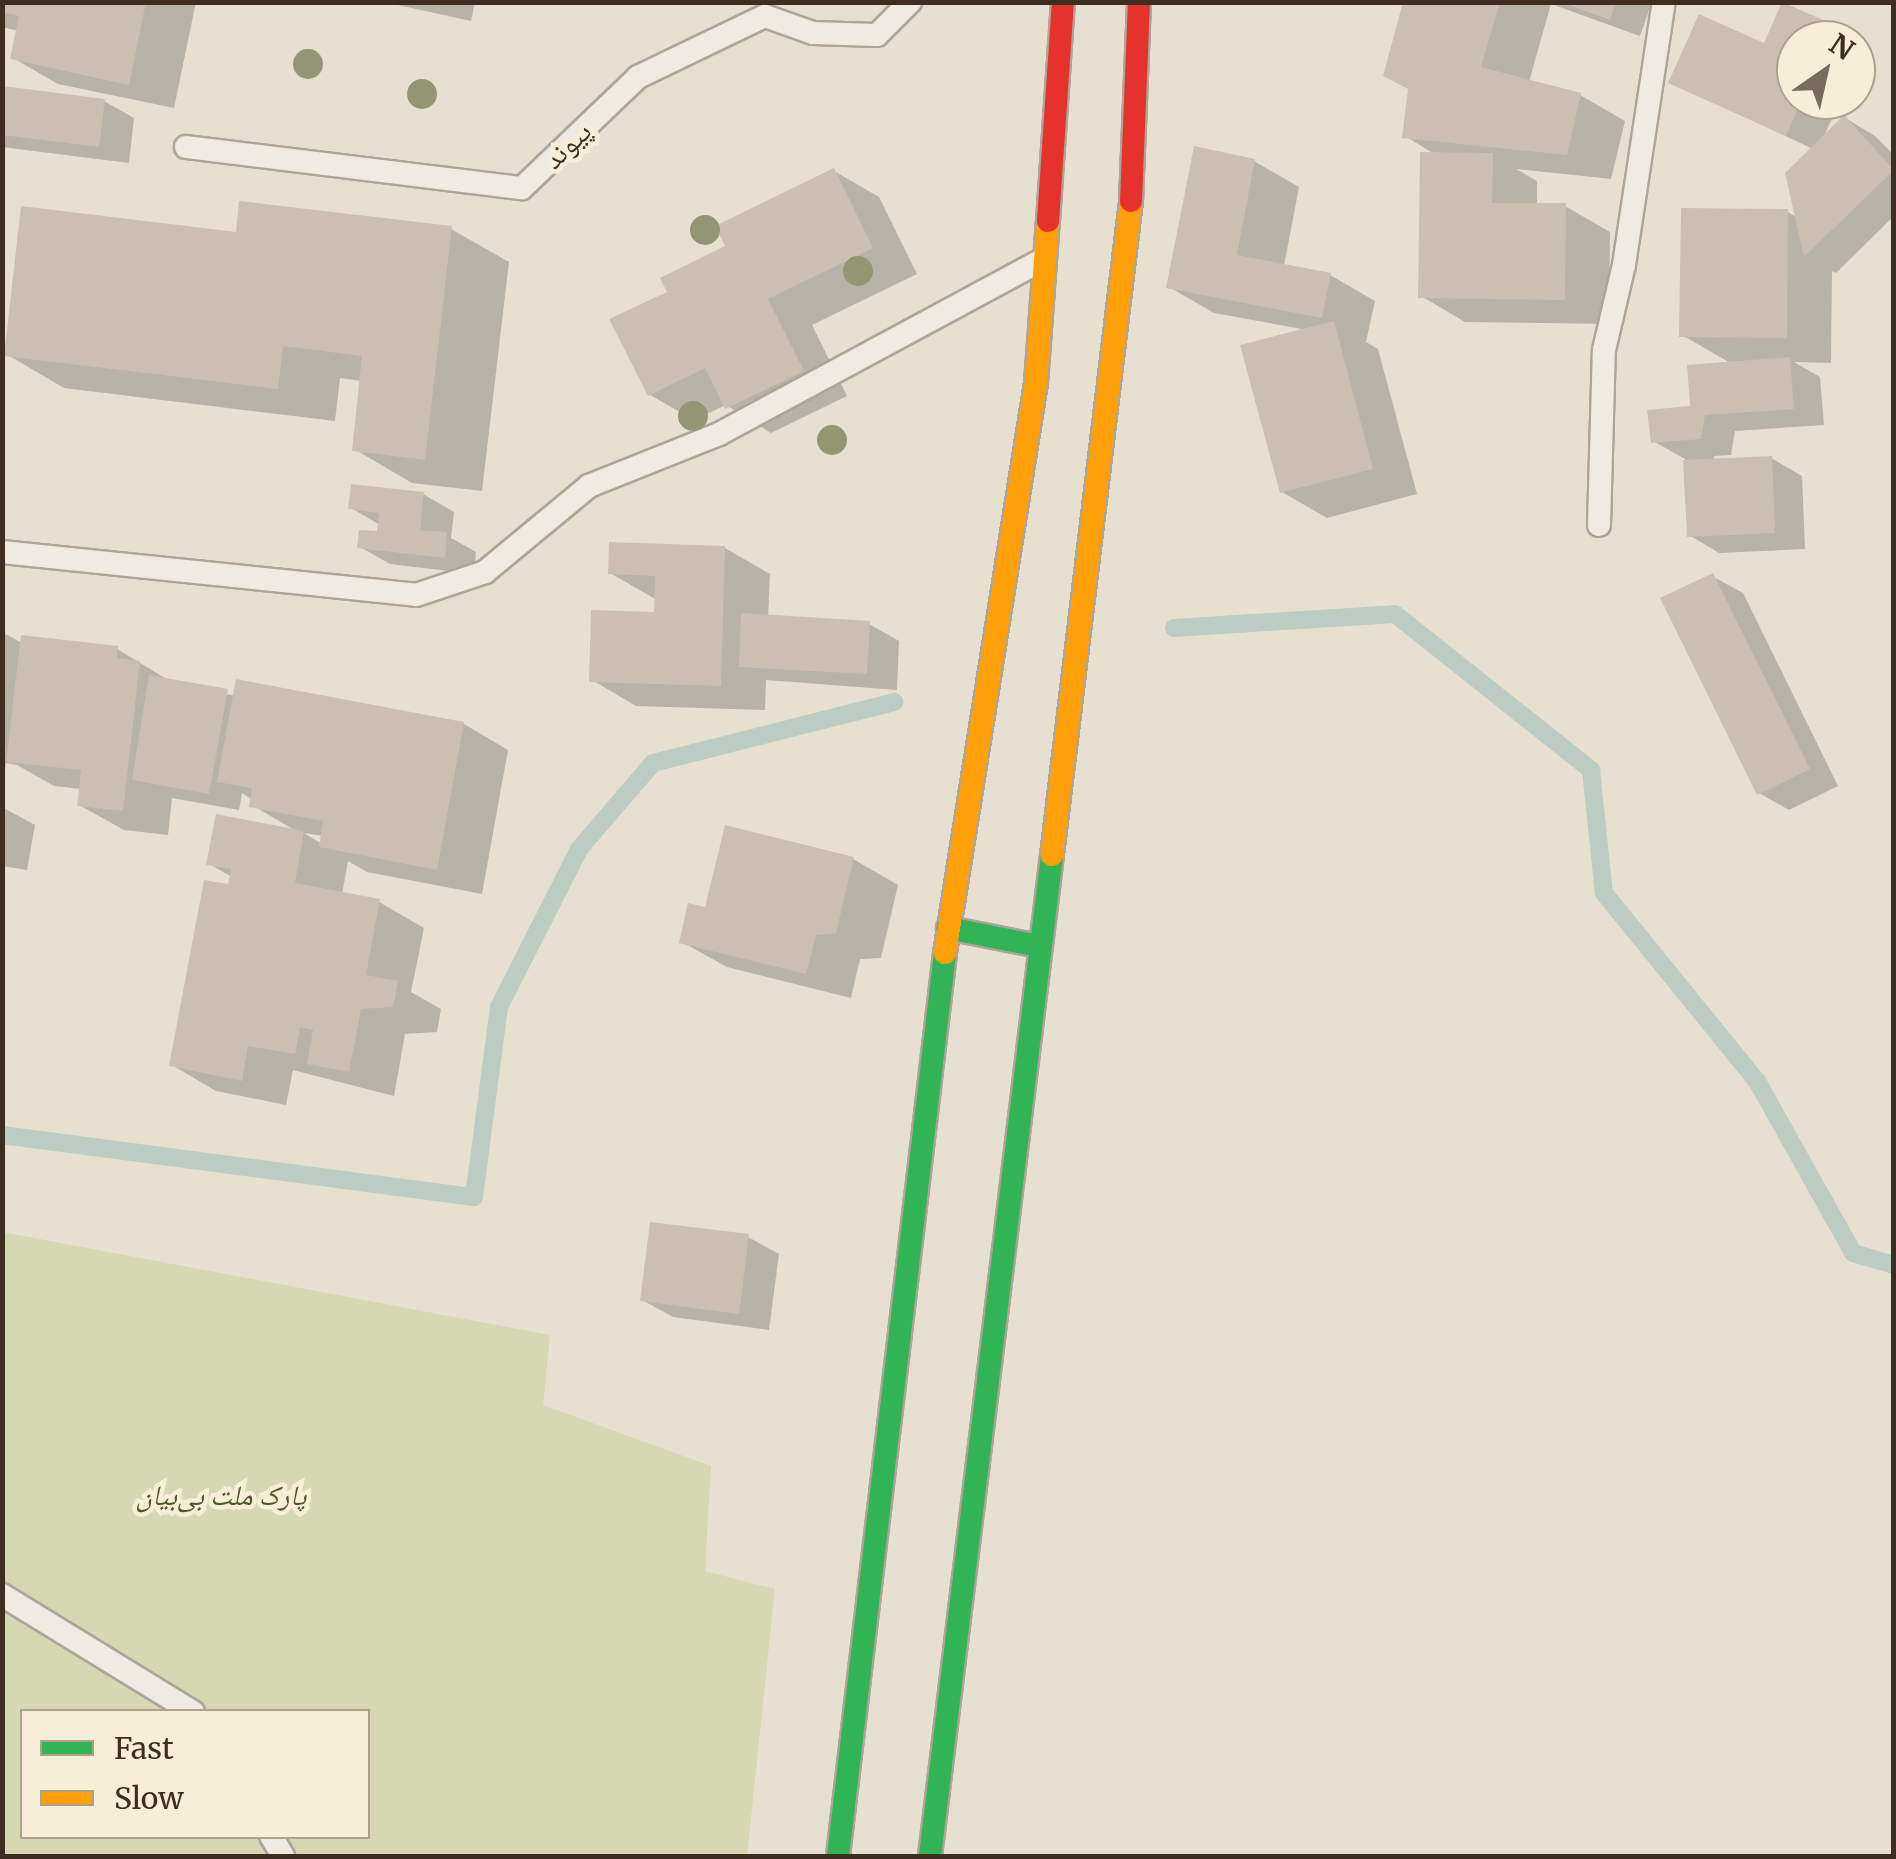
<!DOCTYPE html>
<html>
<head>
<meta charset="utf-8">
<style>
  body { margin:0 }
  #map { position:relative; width:1896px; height:1859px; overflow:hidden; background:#e7e0d1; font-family:Merriweather,"Noto Naskh Arabic",serif }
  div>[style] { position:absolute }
  .green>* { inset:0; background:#d6d7b3 }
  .shadow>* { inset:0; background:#0003 }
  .stream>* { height:18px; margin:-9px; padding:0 9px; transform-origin:9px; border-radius:9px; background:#bcccc2 }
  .building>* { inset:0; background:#cbbfb2 }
  .roads { filter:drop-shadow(2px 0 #ada599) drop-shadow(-2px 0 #ada599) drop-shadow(0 2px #ada599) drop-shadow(0 -2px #ada599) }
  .lane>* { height:22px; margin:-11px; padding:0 11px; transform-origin:11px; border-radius:11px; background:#efebe3 }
  .fast>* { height:22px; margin:-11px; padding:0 11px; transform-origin:11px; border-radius:11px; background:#30b455 }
  .slow>* { height:22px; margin:-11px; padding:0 11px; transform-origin:11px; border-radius:11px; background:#ff9f0a }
  .jam>* { height:22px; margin:-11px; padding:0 11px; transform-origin:11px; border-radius:11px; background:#e5322d }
  .trees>* { width:30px; height:30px; margin:-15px; border-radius:50%; background:#929673 }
  span { translate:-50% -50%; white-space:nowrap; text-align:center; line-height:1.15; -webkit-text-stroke:9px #f7eed8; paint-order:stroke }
  .street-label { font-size:28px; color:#3d2e20 }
  .park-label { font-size:28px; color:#4d5a26; font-style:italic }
  .frame { position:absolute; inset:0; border:5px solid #3d2e20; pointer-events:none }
  .legend { position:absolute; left:20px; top:1709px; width:350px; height:130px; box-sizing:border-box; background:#f7eed8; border:2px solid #ada18e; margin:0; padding:12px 18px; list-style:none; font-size:30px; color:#3d2e20 }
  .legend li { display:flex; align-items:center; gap:20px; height:50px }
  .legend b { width:50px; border:2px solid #ada18e }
  .north { position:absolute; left:1776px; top:20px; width:100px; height:100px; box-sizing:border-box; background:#f7eed8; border:2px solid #ada18e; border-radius:50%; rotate:34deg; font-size:28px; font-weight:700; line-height:40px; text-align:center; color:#3d2e20 }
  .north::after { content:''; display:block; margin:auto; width:35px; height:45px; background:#786c5e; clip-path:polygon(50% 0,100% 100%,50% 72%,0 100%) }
</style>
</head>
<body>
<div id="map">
  <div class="green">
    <div style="clip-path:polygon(evenodd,2px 1232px,550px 1335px,543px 1405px,711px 1466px,705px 1571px,775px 1589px,747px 1856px,3px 1856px,2px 1232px,22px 1712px,368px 1712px,368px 1836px,22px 1836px,22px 1712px)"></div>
  </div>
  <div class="shadow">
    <div style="clip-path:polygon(2px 2px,196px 2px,174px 108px,58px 84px,13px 58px,19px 31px,2px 27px)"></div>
    <div style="clip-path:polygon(384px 2px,475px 2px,471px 21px)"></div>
    <div style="clip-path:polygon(1406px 2px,1652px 2px,1640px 36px,1551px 4px,1529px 82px,1580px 95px,1625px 121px,1611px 179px,1516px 169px,1537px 181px,1537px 206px,1565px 206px,1610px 232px,1609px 324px,1465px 322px,1421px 296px,1436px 155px,1405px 136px,1411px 89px)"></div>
    <div style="clip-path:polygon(1784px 5px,1856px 40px,1796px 40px,1796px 100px,1840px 100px,1822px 141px,1845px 118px,1875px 136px,1894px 155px,1894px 216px,1836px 273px,1832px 271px,1831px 363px,1794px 362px,1820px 377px,1824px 425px,1735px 431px,1731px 455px,1714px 456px,1714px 461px,1771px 458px,1802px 476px,1805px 549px,1719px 553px,1689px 535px,1685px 459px,1653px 441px,1693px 408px,1732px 364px,1682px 335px,1788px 212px,1798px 218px,1813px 149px,1671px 82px,1765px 47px)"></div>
    <div style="clip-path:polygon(1856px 40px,1864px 45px,1856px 63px)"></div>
    <div style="clip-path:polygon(2px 88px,104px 101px,134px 118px,129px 163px,2px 147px)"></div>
    <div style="clip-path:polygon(1254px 161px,1299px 187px,1284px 266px,1330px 275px,1375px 301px,1366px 342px,1378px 349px,1417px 494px,1327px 518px,1282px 492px,1307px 330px,1214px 313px,1169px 287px)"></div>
    <div style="clip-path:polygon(834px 171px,879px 197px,917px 274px,812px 325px,847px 396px,771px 433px,726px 405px,694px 420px,650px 395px,671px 293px)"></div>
    <div style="clip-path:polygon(451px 229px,509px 262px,482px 491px,412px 483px,354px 449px,362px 381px,340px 378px,335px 421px,64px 388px,6px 354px,238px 235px)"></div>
    <div style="clip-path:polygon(423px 494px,454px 512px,451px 538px,476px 552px,474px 574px,390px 564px,360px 547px,379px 534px,380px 525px,351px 508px)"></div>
    <div style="clip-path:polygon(725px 548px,770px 574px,768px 617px,869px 624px,899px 641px,897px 690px,766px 680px,765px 710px,636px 706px,592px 680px,656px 615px,657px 600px,610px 573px)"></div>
    <div style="clip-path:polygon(1712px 576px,1743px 593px,1838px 786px,1789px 810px,1759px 793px)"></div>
    <div style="clip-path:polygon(evenodd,2px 632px,22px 643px,117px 649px,170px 681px,235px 696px,464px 724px,508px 750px,482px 894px,367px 872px,348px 861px,342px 895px,379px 902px,424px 928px,411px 992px,441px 1009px,437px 1032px,405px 1034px,394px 1096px,293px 1070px,286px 1105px,216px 1091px,172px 1065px,232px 877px,209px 864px,296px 831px,252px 805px,253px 800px,242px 793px,239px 810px,172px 798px,168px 835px,124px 830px,79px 805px,81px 789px,54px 786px,17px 765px,6px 763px,2px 785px,2px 632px,304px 833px,323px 836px,322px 844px,304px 833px)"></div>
    <div style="clip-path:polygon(2px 807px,35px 825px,27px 870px,2px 866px)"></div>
    <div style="clip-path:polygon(853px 859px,898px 885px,881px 958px,860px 959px,851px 998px,727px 967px,682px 942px,707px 910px)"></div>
    <div style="clip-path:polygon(748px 1237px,779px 1254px,769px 1330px,673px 1317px,642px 1300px)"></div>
  </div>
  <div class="stream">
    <div style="left:1174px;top:628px;width:221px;rotate:-3.6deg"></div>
    <div style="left:1395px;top:614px;width:251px;rotate:38.5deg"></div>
    <div style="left:1591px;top:770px;width:124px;rotate:84deg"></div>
    <div style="left:1604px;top:893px;width:242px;rotate:50.9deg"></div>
    <div style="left:1757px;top:1081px;width:197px;rotate:60.8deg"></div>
    <div style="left:1853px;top:1253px;width:43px;rotate:16.3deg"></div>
    <div style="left:2px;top:1135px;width:476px;rotate:7.5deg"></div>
    <div style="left:474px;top:1197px;width:192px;rotate:-82.5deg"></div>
    <div style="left:499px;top:1007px;width:177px;rotate:-63.1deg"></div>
    <div style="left:579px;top:849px;width:113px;rotate:-49.3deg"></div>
    <div style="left:653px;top:763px;width:249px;rotate:-14.2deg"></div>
  </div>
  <div class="building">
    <div style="clip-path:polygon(2px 2px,146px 2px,129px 85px,10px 59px,19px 16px,2px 12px)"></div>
    <div style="clip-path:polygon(1403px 2px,1500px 2px,1481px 67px,1581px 93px,1567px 155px,1402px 138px,1408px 89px,1383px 76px)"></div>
    <div style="clip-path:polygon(1561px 2px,1616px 2px,1610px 20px)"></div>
    <div style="clip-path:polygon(1782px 2px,1835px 25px,1829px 40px,1796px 40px,1796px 100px,1802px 100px,1786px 136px,1668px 83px,1699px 14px,1764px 43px)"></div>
    <div style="clip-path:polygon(2px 86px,105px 99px,99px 147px,2px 135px)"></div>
    <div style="clip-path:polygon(1844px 115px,1894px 170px,1804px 257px,1785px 173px)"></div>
    <div style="clip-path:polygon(1194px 146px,1255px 159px,1237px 255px,1331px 273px,1322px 318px,1166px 288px)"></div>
    <div style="clip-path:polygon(1420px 152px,1493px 153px,1492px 203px,1566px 203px,1565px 300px,1418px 298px)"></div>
    <div style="clip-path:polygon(834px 168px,873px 248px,768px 299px,804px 371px,725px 409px,705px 368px,648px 396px,609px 319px,667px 292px,660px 278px,725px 246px,715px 226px)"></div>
    <div style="clip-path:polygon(239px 201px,452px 226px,425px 460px,352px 451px,362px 356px,283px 346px,278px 389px,4px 356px,21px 206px,236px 232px)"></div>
    <div style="clip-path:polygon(1681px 208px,1788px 209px,1787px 338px,1679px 337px)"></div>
    <div style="clip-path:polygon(1334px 321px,1373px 469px,1280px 493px,1240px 345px)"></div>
    <div style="clip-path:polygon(1790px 357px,1794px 409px,1705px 415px,1701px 439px,1651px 443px,1647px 410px,1690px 406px,1687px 365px)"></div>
    <div style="clip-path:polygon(1772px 456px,1775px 533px,1687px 537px,1683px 460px)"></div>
    <div style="clip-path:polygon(351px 484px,424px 492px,420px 530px,447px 532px,445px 558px,357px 548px,359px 530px,377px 531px,379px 513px,348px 509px)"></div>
    <div style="clip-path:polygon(609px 542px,725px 546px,721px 686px,589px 682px,591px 610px,654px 612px,655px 576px,608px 574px)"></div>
    <div style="clip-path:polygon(1713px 573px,1810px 769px,1757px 795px,1660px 598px)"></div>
    <div style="clip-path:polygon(741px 613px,870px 621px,867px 674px,739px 667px)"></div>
    <div style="clip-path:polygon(21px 635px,118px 646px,117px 658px,140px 661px,123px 811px,77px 806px,81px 770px,6px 762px)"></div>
    <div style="clip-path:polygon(149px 675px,228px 689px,209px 794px,132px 780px)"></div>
    <div style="clip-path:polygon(236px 679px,464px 722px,437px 870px,319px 847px,323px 821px,249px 807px,252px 788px,217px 782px)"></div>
    <div style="clip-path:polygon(216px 814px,304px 831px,295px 883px,380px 899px,366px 975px,398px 981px,393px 1007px,361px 1009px,349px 1072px,307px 1064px,313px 1030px,300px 1027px,295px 1054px,248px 1046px,242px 1081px,169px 1066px,204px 880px,228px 884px,231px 869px,206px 865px)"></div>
    <div style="clip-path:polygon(725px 825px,854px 857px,836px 933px,816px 935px,806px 974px,679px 943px,688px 903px,705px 907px)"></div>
    <div style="clip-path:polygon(650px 1222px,749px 1234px,739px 1314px,640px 1301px)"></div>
  </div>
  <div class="roads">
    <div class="lane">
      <div style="left:186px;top:147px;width:338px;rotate:7deg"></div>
      <div style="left:522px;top:188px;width:161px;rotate:-43.7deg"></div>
      <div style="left:638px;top:77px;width:141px;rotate:-25.7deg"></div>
      <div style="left:765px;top:16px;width:51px;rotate:19.5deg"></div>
      <div style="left:813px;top:33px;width:64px;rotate:1.8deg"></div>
      <div style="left:877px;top:35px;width:47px;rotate:-45deg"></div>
      <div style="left:1599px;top:525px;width:175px;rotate:-88.4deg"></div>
      <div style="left:1604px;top:350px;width:87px;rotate:-76.8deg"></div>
      <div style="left:1624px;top:265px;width:266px;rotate:-81.4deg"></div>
      <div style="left:2px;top:552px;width:416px;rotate:5.9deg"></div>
      <div style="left:416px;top:595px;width:73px;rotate:-18.4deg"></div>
      <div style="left:485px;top:572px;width:135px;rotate:-39.6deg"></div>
      <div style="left:589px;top:486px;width:140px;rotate:-21.8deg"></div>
      <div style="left:719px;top:434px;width:367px;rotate:-28.3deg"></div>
      <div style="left:2px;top:1595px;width:224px;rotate:31.5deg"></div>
      <div style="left:271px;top:1836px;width:23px;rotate:59deg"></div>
    </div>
    <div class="fast">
      <div style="left:948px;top:928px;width:93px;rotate:11.2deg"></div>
      <div style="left:838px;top:1856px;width:909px;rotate:-83.24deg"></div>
      <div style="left:930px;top:1856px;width:1008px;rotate:-83.05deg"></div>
    </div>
    <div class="slow">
      <div style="left:1052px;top:855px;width:659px;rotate:-83.11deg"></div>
      <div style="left:945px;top:953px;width:577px;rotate:-80.93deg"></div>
      <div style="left:1036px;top:383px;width:162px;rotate:-85.8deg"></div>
    </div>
    <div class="jam">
      <div style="left:1131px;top:201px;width:199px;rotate:-87.7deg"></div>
      <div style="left:1048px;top:221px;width:220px;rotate:-86.1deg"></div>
    </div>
  </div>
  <div class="trees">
    <div style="left:308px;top:64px"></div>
    <div style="left:422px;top:94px"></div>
    <div style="left:705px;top:230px"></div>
    <div style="left:858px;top:271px"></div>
    <div style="left:693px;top:416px"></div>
    <div style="left:832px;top:440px"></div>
  </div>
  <div class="street-label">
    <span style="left:567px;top:145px;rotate:-44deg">پیوند</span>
  </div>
  <div class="park-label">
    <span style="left:221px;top:1495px">پارک ملت بی‌بیان</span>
  </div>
  <div class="frame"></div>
  <ul class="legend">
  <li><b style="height:12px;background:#30b455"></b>Fast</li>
  <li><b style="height:12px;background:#ff9f0a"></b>Slow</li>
  </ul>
  <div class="north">N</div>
</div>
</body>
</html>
